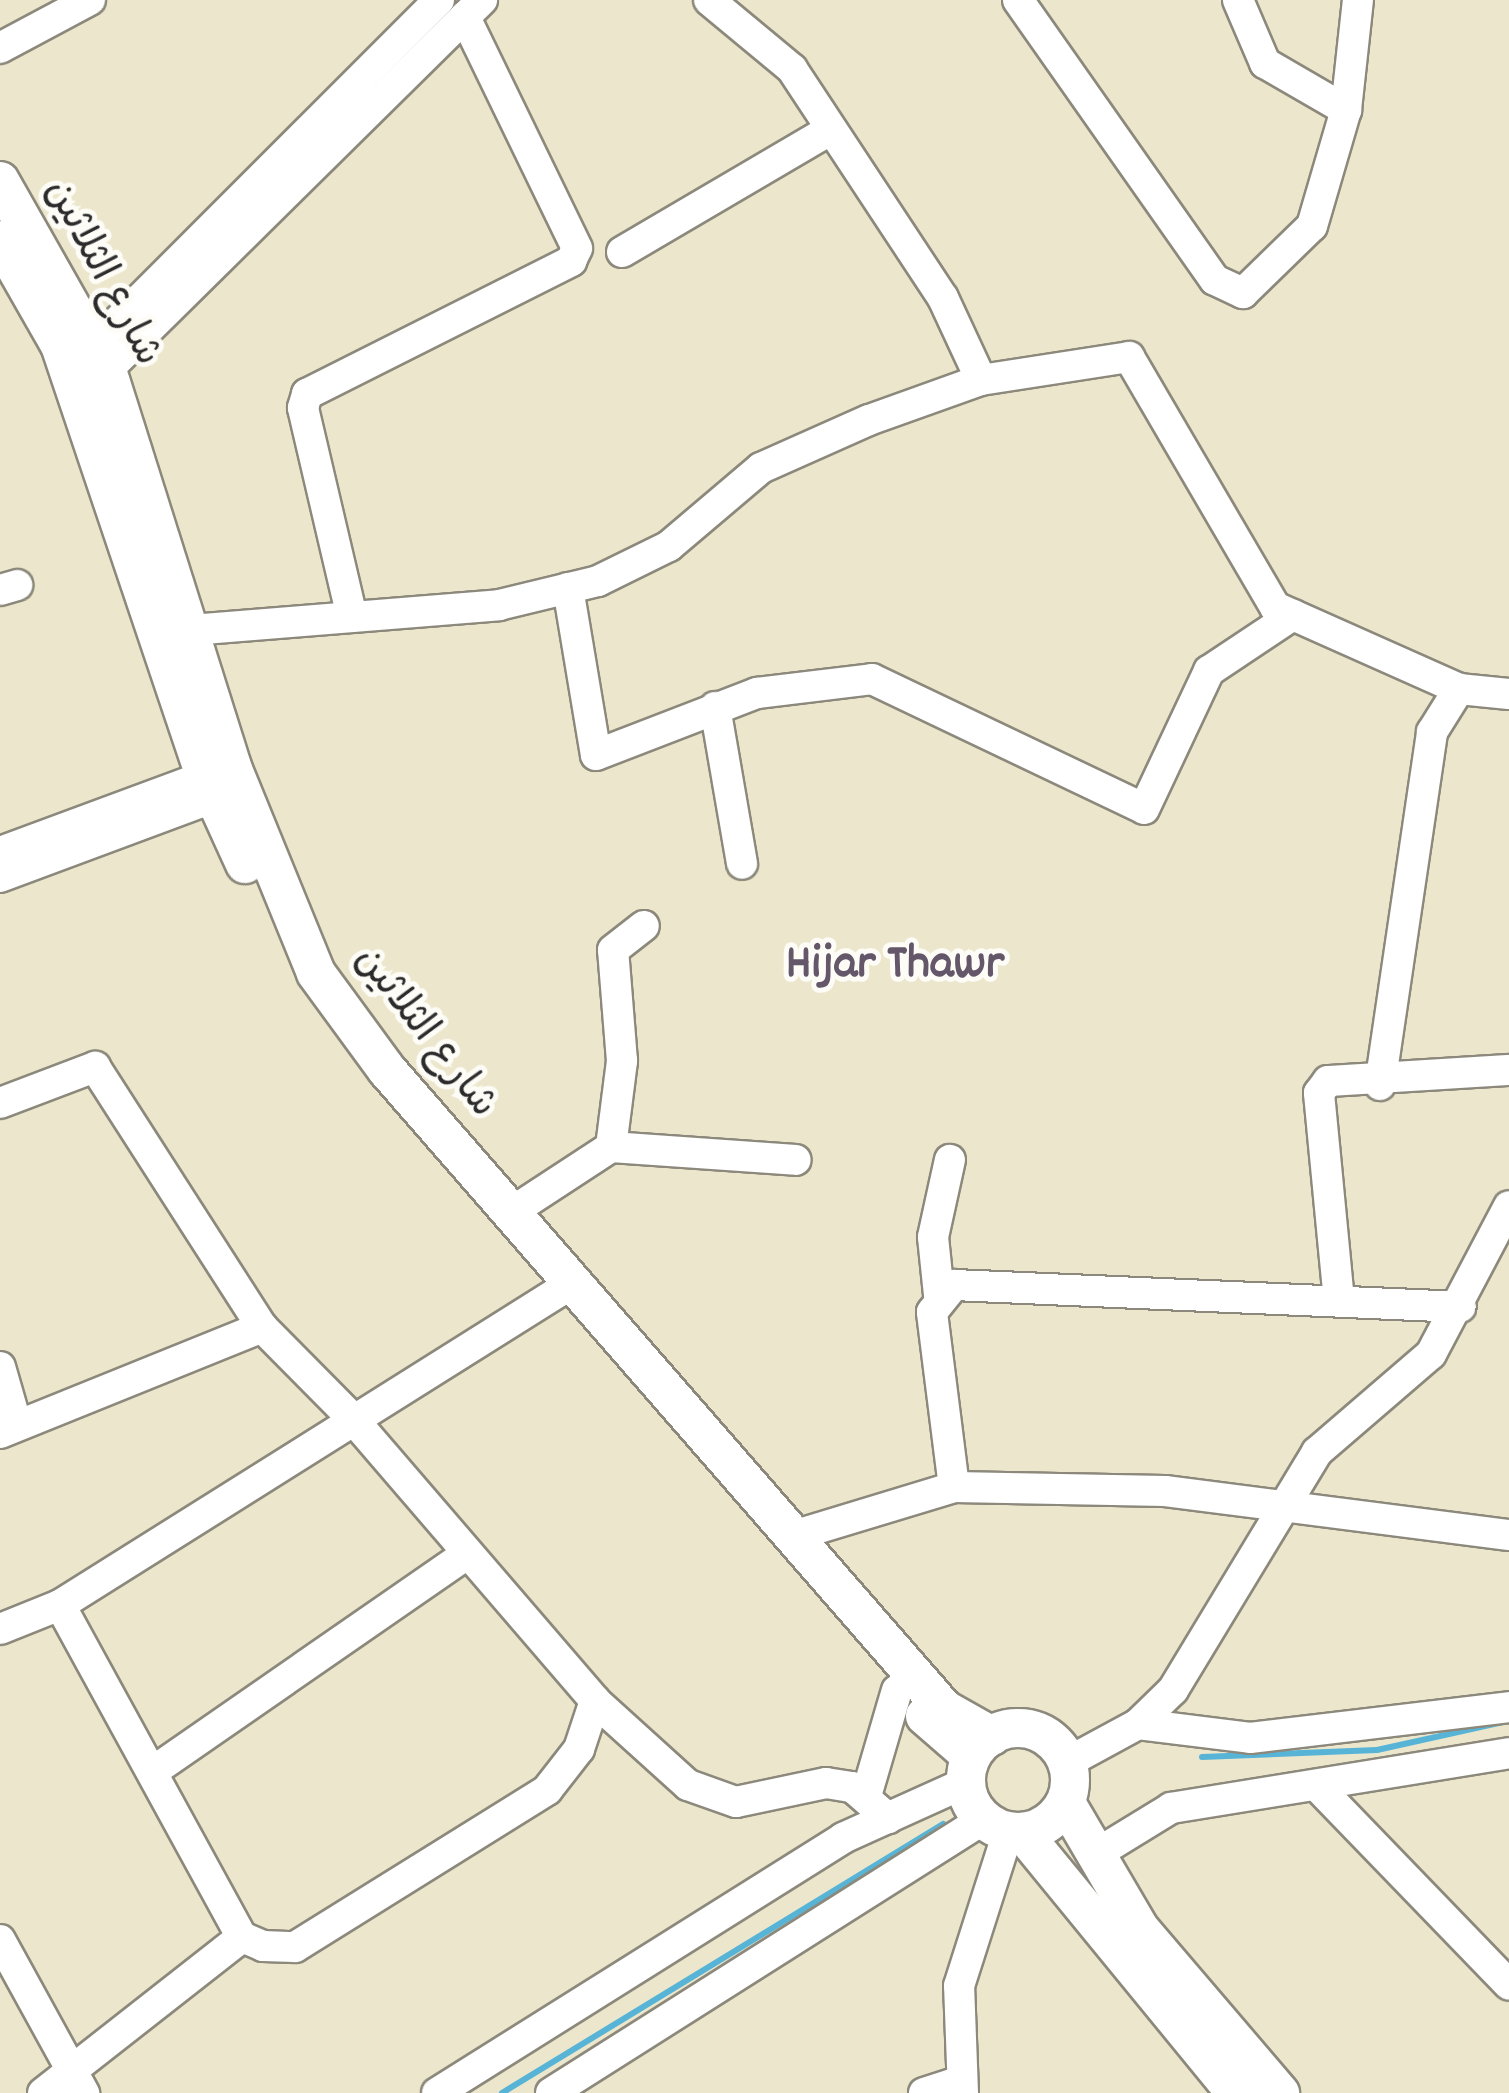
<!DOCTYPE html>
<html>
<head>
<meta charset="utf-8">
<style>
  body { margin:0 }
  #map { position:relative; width:1509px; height:2093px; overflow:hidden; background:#ece7cc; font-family:Dekko,"Playpen Sans Arabic",sans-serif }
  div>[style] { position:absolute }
  .stream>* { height:6px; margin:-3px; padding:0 3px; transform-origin:3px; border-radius:3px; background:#58b4d6 }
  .roads { filter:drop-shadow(2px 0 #8c897c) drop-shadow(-2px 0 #8c897c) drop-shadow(0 2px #8c897c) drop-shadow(0 -2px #8c897c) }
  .minor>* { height:30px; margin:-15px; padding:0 15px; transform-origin:15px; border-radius:15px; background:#fff }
  .major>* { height:38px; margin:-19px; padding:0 19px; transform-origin:19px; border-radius:19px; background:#fff }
  .major>.ring { margin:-19px; padding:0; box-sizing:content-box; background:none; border:38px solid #fff; border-radius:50% }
  span { translate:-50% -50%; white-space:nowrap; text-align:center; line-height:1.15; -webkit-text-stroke:10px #fdfcf7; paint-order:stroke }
  .street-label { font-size:40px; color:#2b2b2b }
  .district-label { font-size:50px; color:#635769; font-weight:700 }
</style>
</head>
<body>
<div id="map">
  <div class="stream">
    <div style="left:1202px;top:1757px;width:175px;rotate:-2.3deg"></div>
    <div style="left:1377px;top:1750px;width:129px;rotate:-12.5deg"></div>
    <div style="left:502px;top:2093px;width:517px;rotate:-31.38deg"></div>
  </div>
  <div class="roads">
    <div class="minor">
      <div style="left:709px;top:0;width:108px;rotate:39.7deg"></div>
      <div style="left:792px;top:69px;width:274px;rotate:56.6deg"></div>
      <div style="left:943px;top:298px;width:90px;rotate:65.1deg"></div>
      <div style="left:1018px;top:0;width:342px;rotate:54.9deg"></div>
      <div style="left:1215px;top:280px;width:31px;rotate:25deg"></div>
      <div style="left:1243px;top:293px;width:96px;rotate:-44.2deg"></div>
      <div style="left:1312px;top:226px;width:121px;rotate:-73.7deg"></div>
      <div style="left:1346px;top:110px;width:111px;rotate:-83.8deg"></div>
      <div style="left:1238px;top:0;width:69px;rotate:66.8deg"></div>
      <div style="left:1265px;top:63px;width:94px;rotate:30.1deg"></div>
      <div style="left:0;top:48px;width:102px;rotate:-28.1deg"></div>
      <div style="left:622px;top:252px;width:239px;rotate:-30.4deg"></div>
      <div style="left:96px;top:343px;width:485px;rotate:-45deg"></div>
      <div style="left:107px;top:370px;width:527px;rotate:-44.62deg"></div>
      <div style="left:568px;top:588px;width:169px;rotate:80.5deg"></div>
      <div style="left:596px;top:755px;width:173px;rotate:-21.1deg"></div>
      <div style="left:757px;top:693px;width:116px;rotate:-6.9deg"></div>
      <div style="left:872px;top:679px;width:301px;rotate:25.5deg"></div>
      <div style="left:1144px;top:809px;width:153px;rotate:-64.8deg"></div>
      <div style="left:1209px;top:671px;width:101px;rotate:-33.7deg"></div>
      <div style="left:0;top:590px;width:18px;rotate:-16deg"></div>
      <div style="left:352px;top:617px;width:215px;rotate:-103.2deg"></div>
      <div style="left:303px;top:408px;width:15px;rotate:-74deg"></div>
      <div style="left:307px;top:394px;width:296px;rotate:-26.7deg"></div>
      <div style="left:571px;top:261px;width:14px;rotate:-65deg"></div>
      <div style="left:577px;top:248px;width:257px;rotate:-115.9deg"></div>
      <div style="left:191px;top:630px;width:309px;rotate:-4.6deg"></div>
      <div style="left:499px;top:605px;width:102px;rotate:-13.6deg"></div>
      <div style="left:598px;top:581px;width:79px;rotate:-26.2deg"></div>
      <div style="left:669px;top:546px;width:121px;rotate:-40.3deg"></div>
      <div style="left:761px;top:468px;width:118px;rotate:-24deg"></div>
      <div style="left:869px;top:420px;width:119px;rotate:-19.7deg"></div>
      <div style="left:981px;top:380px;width:150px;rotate:-8.8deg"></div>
      <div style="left:1129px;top:357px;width:290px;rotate:59.7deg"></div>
      <div style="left:1275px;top:607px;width:201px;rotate:24deg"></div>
      <div style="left:1459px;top:689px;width:50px;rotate:5.7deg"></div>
      <div style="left:715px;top:707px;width:159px;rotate:80.2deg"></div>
      <div style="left:0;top:852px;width:239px;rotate:-20.3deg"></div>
      <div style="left:0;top:877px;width:246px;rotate:-20.4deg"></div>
      <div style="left:1380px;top:1085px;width:357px;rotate:-81.6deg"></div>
      <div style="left:1432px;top:732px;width:51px;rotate:-57.9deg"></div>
      <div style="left:0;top:1103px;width:102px;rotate:-20.8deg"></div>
      <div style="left:95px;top:1067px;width:309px;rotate:57.3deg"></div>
      <div style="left:262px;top:1327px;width:128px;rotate:45.3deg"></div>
      <div style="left:352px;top:1418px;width:373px;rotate:49.3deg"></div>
      <div style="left:595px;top:1701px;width:125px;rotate:42.1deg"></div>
      <div style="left:688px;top:1785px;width:51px;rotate:19.5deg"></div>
      <div style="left:736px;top:1802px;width:92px;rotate:-11.9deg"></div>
      <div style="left:826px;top:1783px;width:26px;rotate:9deg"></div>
      <div style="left:852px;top:1787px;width:48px;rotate:40.7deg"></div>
      <div style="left:611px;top:1147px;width:87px;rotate:-82.7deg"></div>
      <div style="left:622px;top:1061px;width:111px;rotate:-94.6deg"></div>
      <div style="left:613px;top:950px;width:39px;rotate:-38deg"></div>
      <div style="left:510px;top:1213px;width:121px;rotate:-33.2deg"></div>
      <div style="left:611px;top:1147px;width:185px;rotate:4deg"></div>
      <div style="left:939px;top:1295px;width:58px;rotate:-95.9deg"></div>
      <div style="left:933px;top:1237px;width:79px;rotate:-77.6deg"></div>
      <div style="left:1339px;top:1301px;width:209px;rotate:-95.5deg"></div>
      <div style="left:1319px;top:1093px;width:15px;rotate:-53deg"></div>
      <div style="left:1328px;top:1081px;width:181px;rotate:-3.5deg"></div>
      <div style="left:0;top:1367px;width:61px;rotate:73.9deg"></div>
      <div style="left:0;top:1433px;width:283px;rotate:-22deg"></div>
      <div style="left:954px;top:1487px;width:211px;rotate:1.1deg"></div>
      <div style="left:1165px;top:1491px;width:347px;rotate:7.3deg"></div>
      <div style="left:796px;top:1535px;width:165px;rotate:-16.9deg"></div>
      <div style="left:954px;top:1487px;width:176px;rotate:-97.2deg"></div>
      <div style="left:932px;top:1312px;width:35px;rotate:-51deg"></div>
      <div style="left:954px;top:1285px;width:507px;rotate:2.48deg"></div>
      <div style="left:60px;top:1605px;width:379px;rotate:61.3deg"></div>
      <div style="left:242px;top:1937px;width:23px;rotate:23deg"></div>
      <div style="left:263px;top:1946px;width:32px;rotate:2deg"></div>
      <div style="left:295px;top:1947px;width:297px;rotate:-31.9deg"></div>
      <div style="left:547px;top:1790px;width:52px;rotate:-52deg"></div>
      <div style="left:579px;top:1749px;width:51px;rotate:-71.6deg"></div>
      <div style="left:0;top:1629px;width:65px;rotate:-21.8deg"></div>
      <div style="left:60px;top:1605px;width:603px;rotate:-32.14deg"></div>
      <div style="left:1138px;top:1724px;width:113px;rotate:7.1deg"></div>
      <div style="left:1250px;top:1738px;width:261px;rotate:-6.8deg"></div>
      <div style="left:1068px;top:1762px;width:80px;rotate:-28.5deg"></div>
      <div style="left:1138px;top:1724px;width:49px;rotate:-44.2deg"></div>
      <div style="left:1173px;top:1690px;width:278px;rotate:-58.8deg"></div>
      <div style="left:1317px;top:1452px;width:150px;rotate:-40.7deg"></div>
      <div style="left:1431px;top:1354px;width:167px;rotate:-62.2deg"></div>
      <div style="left:152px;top:1772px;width:384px;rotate:-34.7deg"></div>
      <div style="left:1320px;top:1789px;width:272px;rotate:46deg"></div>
      <div style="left:866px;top:1796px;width:110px;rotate:-73.7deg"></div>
      <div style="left:1096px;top:1854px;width:88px;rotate:-31.5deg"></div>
      <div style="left:1171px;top:1808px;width:342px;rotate:-9.2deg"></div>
      <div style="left:0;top:1940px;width:175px;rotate:61.2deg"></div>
      <div style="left:43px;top:2093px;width:253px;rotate:-38.1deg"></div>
      <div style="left:437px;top:2093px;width:479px;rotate:-32.1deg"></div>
      <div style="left:843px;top:1838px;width:134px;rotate:-24.3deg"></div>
      <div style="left:551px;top:2093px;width:512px;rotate:-32.33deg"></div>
      <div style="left:924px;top:2093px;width:35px;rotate:-18deg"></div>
      <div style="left:963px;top:2093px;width:107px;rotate:-92.1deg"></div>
      <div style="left:959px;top:1986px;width:162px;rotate:-72.3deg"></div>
    </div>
    <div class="major">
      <div style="left:0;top:181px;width:217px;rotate:60.5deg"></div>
      <div style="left:107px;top:370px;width:416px;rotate:72.5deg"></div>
      <div style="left:232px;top:767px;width:222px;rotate:67.8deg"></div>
      <div style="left:316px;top:973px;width:120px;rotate:53.8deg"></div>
      <div style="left:387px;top:1070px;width:848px;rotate:48.92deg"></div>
      <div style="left:944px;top:1709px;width:55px;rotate:29.4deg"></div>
      <div style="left:0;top:240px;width:121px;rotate:60.3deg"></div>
      <div style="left:60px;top:345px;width:453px;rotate:71.4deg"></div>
      <div style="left:204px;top:774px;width:99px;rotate:65.5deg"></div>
      <div style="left:925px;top:1716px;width:61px;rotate:41deg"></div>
      <div class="ring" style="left:966px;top:1728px;width:66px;height:66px"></div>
      <div style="left:1066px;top:1803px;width:146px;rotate:59.6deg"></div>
      <div style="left:1140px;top:1929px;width:216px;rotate:49.5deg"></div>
      <div style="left:1022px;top:1832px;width:338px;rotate:50.7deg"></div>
    </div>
  </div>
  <div class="street-label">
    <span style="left:100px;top:274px;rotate:62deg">شارع الثلاثين</span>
    <span style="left:423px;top:1034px;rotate:52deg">شارع الثلاثين</span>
  </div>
  <div class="district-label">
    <span style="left:895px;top:967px">Hijar Thawr</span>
  </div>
</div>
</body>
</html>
